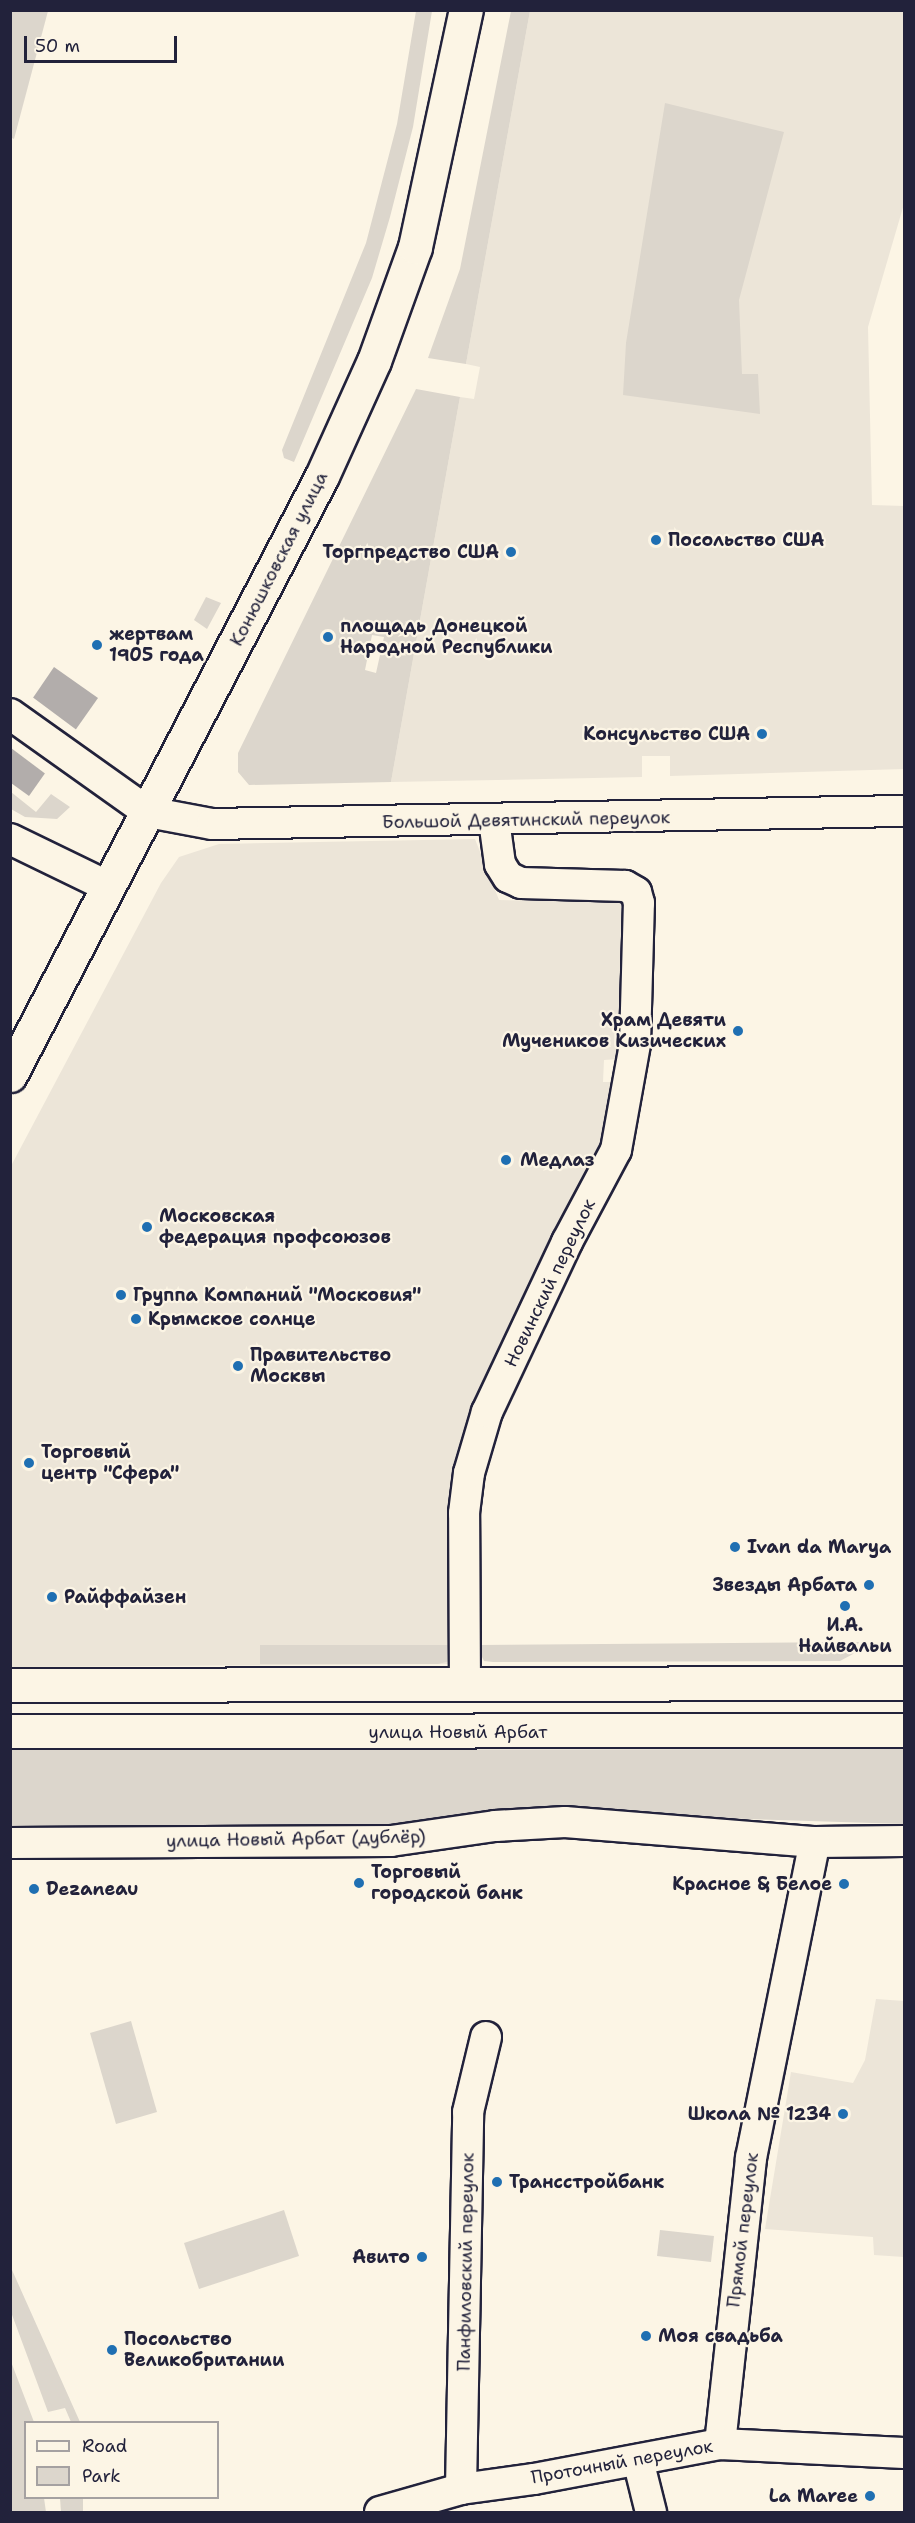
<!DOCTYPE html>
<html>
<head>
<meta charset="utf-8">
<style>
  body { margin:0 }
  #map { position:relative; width:915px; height:2523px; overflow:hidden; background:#fcf5e5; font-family:"Shantell Sans",sans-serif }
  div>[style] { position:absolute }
  .built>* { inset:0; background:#ece5d8 }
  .green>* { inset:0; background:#dcd6cc }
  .water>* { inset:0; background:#b2adab }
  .pier>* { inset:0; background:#fcf5e5 }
  .roads { filter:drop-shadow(2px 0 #22223b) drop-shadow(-2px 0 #22223b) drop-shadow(0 2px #22223b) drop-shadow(0 -2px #22223b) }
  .minor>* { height:30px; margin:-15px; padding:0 15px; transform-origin:15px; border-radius:15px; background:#fcf5e5 }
  .major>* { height:33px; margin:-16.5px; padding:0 16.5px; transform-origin:16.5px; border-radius:16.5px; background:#fcf5e5 }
  .dots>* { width:16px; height:16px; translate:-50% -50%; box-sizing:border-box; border:3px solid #fcf5e5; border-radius:50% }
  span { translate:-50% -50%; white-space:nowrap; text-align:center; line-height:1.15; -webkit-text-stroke:4.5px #fcf5e5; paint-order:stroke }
  .poi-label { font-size:18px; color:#22223b; font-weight:700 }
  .left { translate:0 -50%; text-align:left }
  .right { translate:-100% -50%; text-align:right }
  .street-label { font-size:18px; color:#22223b }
  .frame { position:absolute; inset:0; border:12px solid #22223b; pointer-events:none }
  .legend { position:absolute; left:24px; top:2421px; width:195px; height:78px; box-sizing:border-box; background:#fcf5e5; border:2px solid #a5a1a1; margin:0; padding:8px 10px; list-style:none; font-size:18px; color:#22223b }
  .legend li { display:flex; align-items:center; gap:12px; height:30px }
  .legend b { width:30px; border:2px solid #a5a1a1 }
  .scale { position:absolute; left:24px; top:36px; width:153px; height:27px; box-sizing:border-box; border:3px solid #22223b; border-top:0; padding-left:8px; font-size:18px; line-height:21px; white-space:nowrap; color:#22223b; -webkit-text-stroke:4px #fcf5e5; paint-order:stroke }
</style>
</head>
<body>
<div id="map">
  <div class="built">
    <div style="clip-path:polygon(530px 11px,904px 11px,904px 204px,868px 327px,872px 505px,904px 506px,904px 769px,670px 776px,670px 756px,642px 756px,642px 777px,391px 782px,460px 397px,474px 399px,480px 367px,466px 364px)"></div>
    <div style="clip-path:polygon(475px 839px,499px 900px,623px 902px,618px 1059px,604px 1060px,603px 1082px,616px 1082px,600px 1154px,551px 1235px,475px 1402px,460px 1451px,452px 1664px,11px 1667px,11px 1166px,161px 883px,179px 857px,219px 844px)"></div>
    <div style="clip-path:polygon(876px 1999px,904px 2001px,904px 2257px,874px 2255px,873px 2237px,765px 2229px,791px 2072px,853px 2083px,865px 2060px)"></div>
  </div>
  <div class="green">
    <div style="clip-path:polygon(11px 10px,48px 11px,14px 139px,10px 137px)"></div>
    <div style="clip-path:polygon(416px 11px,432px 11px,413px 127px,390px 217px,372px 278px,294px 462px,284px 458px,282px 450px,366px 243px,397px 124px)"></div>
    <div style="clip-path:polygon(511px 11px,530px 11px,466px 364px,428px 358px,460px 269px)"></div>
    <div style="clip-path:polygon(665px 103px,784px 132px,739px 300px,742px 374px,758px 374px,760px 414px,623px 395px,626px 343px)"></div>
    <div style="clip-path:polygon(evenodd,416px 389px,460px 397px,391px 782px,249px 785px,238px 772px,238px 753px,416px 389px,372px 635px,384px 637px,376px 673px,365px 670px,372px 635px)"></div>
    <div style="clip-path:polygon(206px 597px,221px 603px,207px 629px,194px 620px)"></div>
    <div style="clip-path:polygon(11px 792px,36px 812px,51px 794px,70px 807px,57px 819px,25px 817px,11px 809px)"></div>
    <div style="clip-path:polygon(859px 1642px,853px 1654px,840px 1661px,493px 1662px,484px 1661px,480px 1653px,480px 1645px)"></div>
    <div style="clip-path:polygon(260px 1645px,453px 1645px,450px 1661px,438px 1664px,260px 1664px)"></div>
    <div style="clip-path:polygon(904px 1749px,904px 1824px,529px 1812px,389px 1826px,11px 1828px,11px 1750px)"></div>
    <div style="clip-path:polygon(131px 2021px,157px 2112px,116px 2124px,90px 2033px)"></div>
    <div style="clip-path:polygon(284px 2210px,299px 2256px,199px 2289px,184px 2243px)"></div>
    <div style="clip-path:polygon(660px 2230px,714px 2236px,711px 2262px,657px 2256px)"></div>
    <div style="clip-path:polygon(12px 2270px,80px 2422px,71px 2422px,65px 2408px,48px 2412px,11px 2312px)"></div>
    <div style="clip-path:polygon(10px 2359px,34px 2422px,26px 2422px,26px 2498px,44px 2498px,46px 2512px,11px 2512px)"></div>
    <div style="clip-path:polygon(60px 2498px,83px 2498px,83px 2512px,61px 2512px)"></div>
  </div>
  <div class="water">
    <div style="clip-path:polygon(54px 667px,98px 698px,29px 796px,11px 783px,11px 730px)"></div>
  </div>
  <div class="pier">
    <div style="clip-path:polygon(31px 696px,78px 731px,47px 775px,11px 748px,10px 725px)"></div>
  </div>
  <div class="roads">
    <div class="minor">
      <div style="left:10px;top:714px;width:169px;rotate:35.4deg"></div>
      <div style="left:148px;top:812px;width:65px;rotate:10.6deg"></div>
      <div style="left:212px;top:824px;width:692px;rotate:-1.08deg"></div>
      <div style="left:10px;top:839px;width:110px;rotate:25.9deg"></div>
      <div style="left:465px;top:1685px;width:172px;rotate:-90.3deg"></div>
      <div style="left:464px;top:1513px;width:40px;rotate:-82.9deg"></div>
      <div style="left:469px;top:1473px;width:64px;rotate:-73.6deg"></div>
      <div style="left:487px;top:1412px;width:188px;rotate:-64.8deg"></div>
      <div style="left:567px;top:1242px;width:104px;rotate:-62deg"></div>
      <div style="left:616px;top:1150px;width:108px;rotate:-79.8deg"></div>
      <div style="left:635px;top:1044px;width:141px;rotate:-88.4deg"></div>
      <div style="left:639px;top:903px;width:11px;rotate:-105deg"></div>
      <div style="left:636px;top:892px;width:13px;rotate:-151deg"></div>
      <div style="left:625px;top:886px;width:104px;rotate:-178.3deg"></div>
      <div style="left:521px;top:883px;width:14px;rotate:-155deg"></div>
      <div style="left:508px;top:877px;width:15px;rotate:-122deg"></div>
      <div style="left:500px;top:864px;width:44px;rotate:-97.8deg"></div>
      <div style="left:10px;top:1843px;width:381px;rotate:-0.3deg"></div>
      <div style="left:391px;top:1841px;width:105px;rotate:-8.2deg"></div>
      <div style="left:495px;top:1826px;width:70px;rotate:-3.3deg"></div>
      <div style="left:565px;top:1822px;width:251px;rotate:4.6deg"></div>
      <div style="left:815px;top:1842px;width:89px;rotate:-0.6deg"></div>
      <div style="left:720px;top:2444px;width:288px;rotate:-83.8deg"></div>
      <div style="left:751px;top:2158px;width:322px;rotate:-78.6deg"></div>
      <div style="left:638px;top:2460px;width:54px;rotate:76deg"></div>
      <div style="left:461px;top:2489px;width:377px;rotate:-88.9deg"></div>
      <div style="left:468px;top:2112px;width:77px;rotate:-76.5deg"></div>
      <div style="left:380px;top:2512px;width:84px;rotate:-15.9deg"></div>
      <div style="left:461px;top:2489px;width:74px;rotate:-7.8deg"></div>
      <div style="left:534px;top:2479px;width:189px;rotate:-10.7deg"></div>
      <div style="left:720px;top:2444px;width:184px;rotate:2.8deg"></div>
    </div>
    <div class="major">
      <div style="left:10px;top:1075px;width:675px;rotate:-62.49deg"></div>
      <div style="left:322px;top:476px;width:126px;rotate:-65.7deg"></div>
      <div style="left:374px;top:361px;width:121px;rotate:-70.2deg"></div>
      <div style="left:415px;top:247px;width:242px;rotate:-77.9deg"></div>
      <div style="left:10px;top:1685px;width:894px;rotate:-0.13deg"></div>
      <div style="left:10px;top:1731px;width:894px;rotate:-0.06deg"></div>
    </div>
  </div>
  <div class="dots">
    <div style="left:656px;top:540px;background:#1f6fb2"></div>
    <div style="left:511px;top:552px;background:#1f6fb2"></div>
    <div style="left:328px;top:637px;background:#1f6fb2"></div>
    <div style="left:97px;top:645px;background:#1f6fb2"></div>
    <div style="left:762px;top:734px;background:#1f6fb2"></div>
    <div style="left:738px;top:1031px;background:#1f6fb2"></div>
    <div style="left:506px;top:1160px;background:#1f6fb2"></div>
    <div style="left:147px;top:1227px;background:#1f6fb2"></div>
    <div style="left:121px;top:1295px;background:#1f6fb2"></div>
    <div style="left:136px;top:1319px;background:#1f6fb2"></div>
    <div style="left:238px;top:1366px;background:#1f6fb2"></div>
    <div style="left:29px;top:1463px;background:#1f6fb2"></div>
    <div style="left:735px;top:1547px;background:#1f6fb2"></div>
    <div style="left:869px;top:1585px;background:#1f6fb2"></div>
    <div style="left:52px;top:1597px;background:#1f6fb2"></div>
    <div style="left:845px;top:1606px;background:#1f6fb2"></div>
    <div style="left:359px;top:1883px;background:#1f6fb2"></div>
    <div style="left:844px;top:1884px;background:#1f6fb2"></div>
    <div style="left:34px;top:1889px;background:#1f6fb2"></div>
    <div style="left:843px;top:2114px;background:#1f6fb2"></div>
    <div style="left:497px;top:2182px;background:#1f6fb2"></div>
    <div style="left:422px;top:2257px;background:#1f6fb2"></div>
    <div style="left:646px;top:2336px;background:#1f6fb2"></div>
    <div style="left:112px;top:2350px;background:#1f6fb2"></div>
    <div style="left:870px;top:2496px;background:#1f6fb2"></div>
  </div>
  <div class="poi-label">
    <span class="left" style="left:668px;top:540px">Посольство США</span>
    <span class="right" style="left:499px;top:552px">Торгпредство США</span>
    <span class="left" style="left:340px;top:637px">площадь Донецкой<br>Народной Республики</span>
    <span class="left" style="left:109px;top:645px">жертвам<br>1905 года</span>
    <span class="right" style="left:750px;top:734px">Консульство США</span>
    <span class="right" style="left:726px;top:1031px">Храм Девяти<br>Мучеников Кизических</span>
    <span class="left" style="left:520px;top:1160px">Медлаз</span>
    <span class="left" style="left:159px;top:1227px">Московская<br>федерация профсоюзов</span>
    <span class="left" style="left:133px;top:1295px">Группа Компаний "Московия"</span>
    <span class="left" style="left:148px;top:1319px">Крымское солнце</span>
    <span class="left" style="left:250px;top:1366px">Правительство<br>Москвы</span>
    <span class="left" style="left:41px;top:1463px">Торговый<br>центр "Сфера"</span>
    <span class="left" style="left:747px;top:1547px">Ivan da Marya</span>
    <span class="right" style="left:857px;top:1585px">Звезды Арбата</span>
    <span class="left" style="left:64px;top:1597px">Райффайзен</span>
    <span style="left:845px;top:1636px">И.А.<br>Найвальи</span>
    <span class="left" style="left:371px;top:1883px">Торговый<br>городской банк</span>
    <span class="right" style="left:832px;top:1884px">Красное &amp; Белое</span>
    <span class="left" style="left:46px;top:1889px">Dezaneau</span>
    <span class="right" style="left:831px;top:2114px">Школа № 1234</span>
    <span class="left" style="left:509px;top:2182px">Трансстройбанк</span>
    <span class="right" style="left:410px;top:2257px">Авито</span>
    <span class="left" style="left:658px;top:2336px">Моя свадьба</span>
    <span class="left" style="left:124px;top:2350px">Посольство<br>Великобритании</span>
    <span class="right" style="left:858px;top:2496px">La Maree</span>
  </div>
  <div class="street-label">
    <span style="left:279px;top:559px;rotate:-63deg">Конюшковская улица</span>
    <span style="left:526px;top:820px;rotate:-1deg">Большой Девятинский переулок</span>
    <span style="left:550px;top:1283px;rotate:-64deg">Новинский переулок</span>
    <span style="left:458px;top:1732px">улица Новый Арбат</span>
    <span style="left:296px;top:1839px;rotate:-1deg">улица Новый Арбат (дублёр)</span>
    <span style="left:743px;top:2230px;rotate:-83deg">Прямой переулок</span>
    <span style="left:466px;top:2262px;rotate:-89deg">Панфиловский переулок</span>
    <span style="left:622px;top:2462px;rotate:-10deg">Проточный переулок</span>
  </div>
  <div class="frame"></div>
  <ul class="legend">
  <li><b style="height:8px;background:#fcf5e5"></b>Road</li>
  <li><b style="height:16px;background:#dcd6cc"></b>Park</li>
  </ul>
  <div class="scale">50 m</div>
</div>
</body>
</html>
